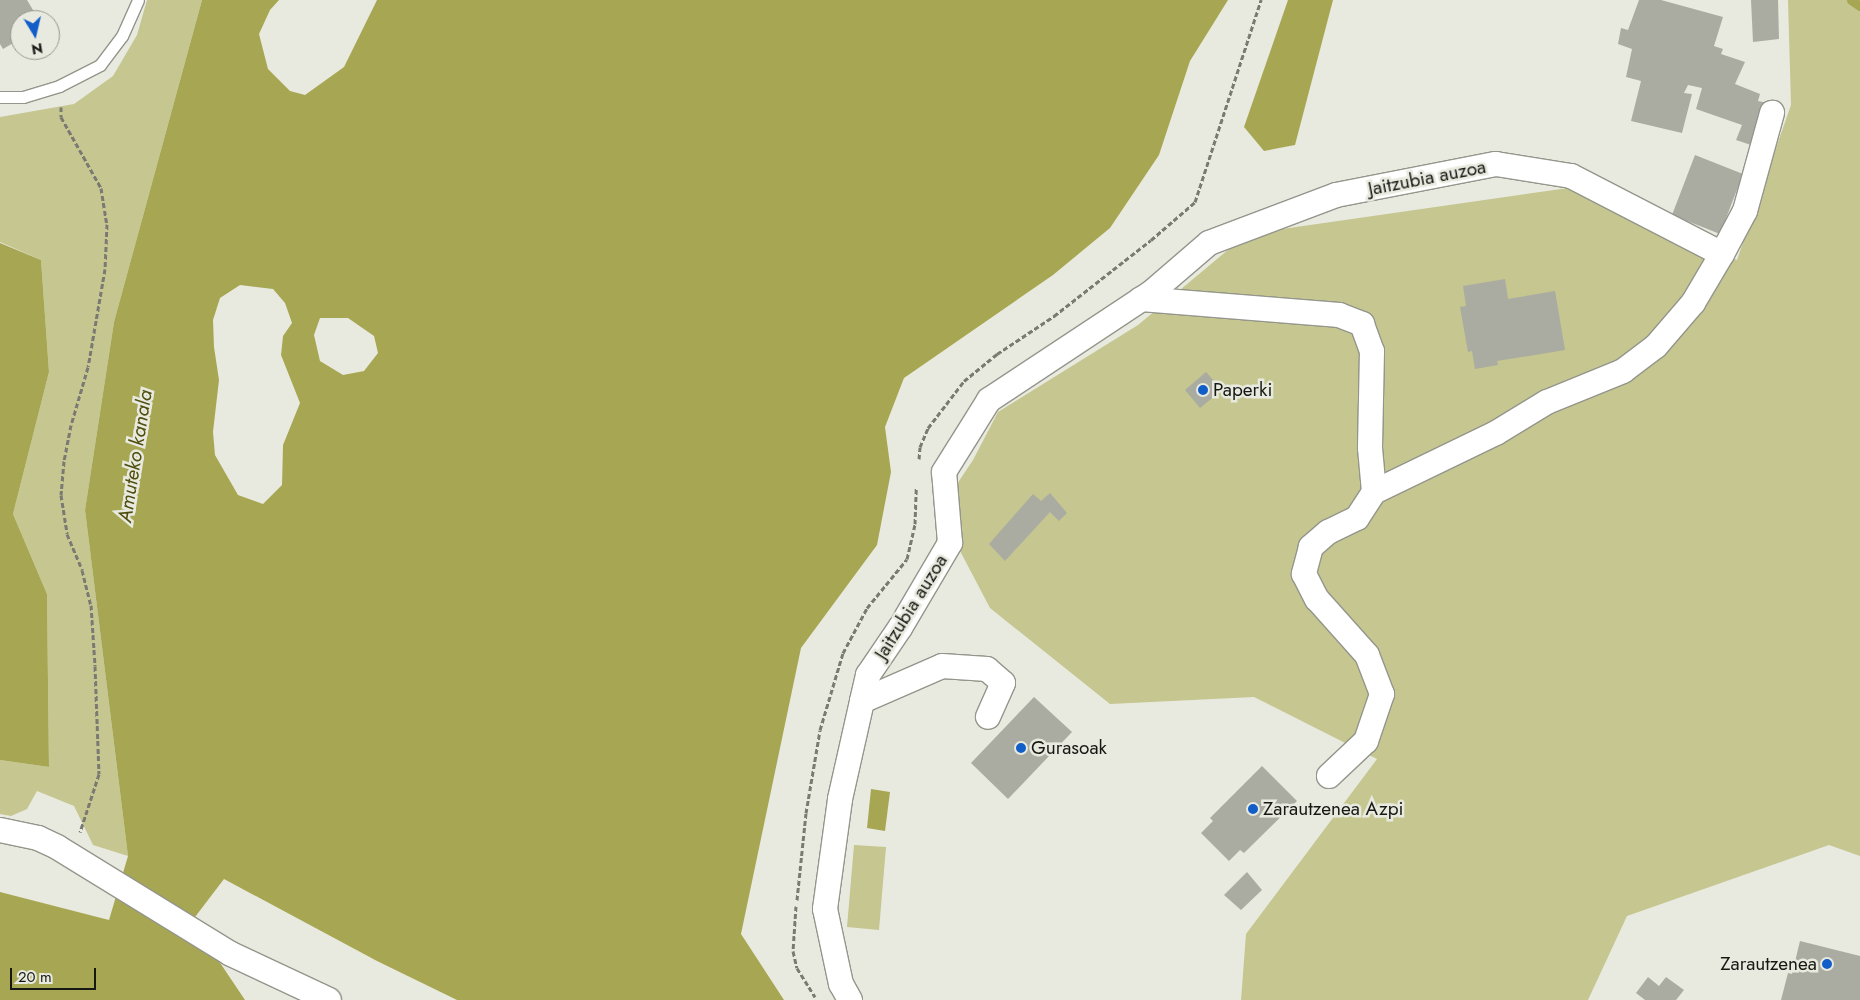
<!DOCTYPE html>
<html>
<head>
<meta charset="utf-8">
<style>
  body { margin:0 }
  #map { position:relative; width:1860px; height:1000px; overflow:hidden; background:#e9eadf; font-family:Jost,sans-serif }
  div>[style] { position:absolute }
  .green>* { inset:0; background:#c5c690 }
  .water>* { inset:0; background:#a7a753 }
  .stream>* { height:9px; margin:-4.5px; padding:0 4.5px; transform-origin:4.5px; border-radius:4.5px; background:#a7a753 }
  .building>* { inset:0; background:#aaaba1 }
  .path>* { height:3px; margin-top:-1.5px; transform-origin:0; background:repeating-linear-gradient(90deg,#7a7a73 0 5px,transparent 0 7.5px) }
  .roads { filter:drop-shadow(1px 0 #94958b) drop-shadow(-1px 0 #94958b) drop-shadow(0 1px #94958b) drop-shadow(0 -1px #94958b) }
  .service>* { height:11px; margin:-5.5px; padding:0 5.5px; transform-origin:5.5px; border-radius:5.5px; background:#fff }
  .minor>* { height:24px; margin:-12px; padding:0 12px; transform-origin:12px; border-radius:12px; background:#fff }
  .dots>* { width:14px; height:14px; translate:-50% -50%; box-sizing:border-box; border:2px solid #e9eadf; border-radius:50% }
  span { translate:-50% -50%; white-space:nowrap; text-align:center; line-height:1.15; -webkit-text-stroke:5px #e9eadf; paint-order:stroke }
  .street-label { font-size:19px; color:#171713 }
  .poi-label { font-size:19px; color:#171713 }
  .left { translate:0 -50%; text-align:left }
  .right { translate:-100% -50%; text-align:right }
  .water-label { font-size:20px; color:#4f4e0e; font-style:italic }
  .north { position:absolute; left:10px; top:10px; width:50px; height:50px; box-sizing:border-box; background:#e9eadf; border:1px solid #95968d; border-radius:50%; rotate:171deg; font-size:14px; font-weight:700; line-height:20px; text-align:center; color:#171713 }
  .north::after { content:''; display:block; margin:auto; width:18px; height:22px; background:#125ec9; clip-path:polygon(50% 0,100% 100%,50% 72%,0 100%) }
  .scale { position:absolute; left:10px; top:968px; width:86px; height:22px; box-sizing:border-box; border:2px solid #171713; border-top:0; padding-left:6px; font-size:15px; line-height:18px; white-space:nowrap; color:#171713; -webkit-text-stroke:4px #e9eadf; paint-order:stroke }
</style>
</head>
<body>
<div id="map">
  <div class="green">
    <div style="clip-path:polygon(147px 0,202px 0,114px 322px,85px 510px,128px 856px,93px 845px,74px 806px,37px 791px,27px 809px,11px 816px,0 814px,0 760px,49px 767px,47px 594px,13px 514px,49px 372px,41px 260px,0 242px,0 117px,74px 104px,113px 76px,137px 35px)"></div>
    <div style="clip-path:polygon(1788px 0,1860px 0,1860px 856px,1829px 845px,1627px 916px,1588px 1000px,1241px 1000px,1246px 934px,1377px 759px,1254px 697px,1110px 704px,990px 608px,959px 549px,957px 484px,973px 460px,998px 412px,1138px 325px,1247px 234px,1568px 188px,1737px 260px,1791px 105px)"></div>
    <div style="clip-path:polygon(854px 845px,886px 847px,879px 930px,847px 927px)"></div>
  </div>
  <div class="water">
    <div style="clip-path:polygon(evenodd,202px 0,279px 0,270px 10px,259px 34px,268px 69px,290px 91px,305px 95px,344px 67px,377px 0,1228px 0,1190px 61px,1159px 155px,1110px 228px,1053px 275px,904px 378px,885px 427px,891px 472px,877px 545px,801px 648px,741px 934px,784px 1000px,457px 1000px,377px 961px,224px 879px,192px 921px,245px 1000px,0 1000px,0 892px,109px 920px,128px 856px,85px 510px,114px 322px,202px 0,240px 285px,273px 289px,285px 303px,292px 323px,283px 336px,281px 355px,300px 403px,283px 445px,282px 485px,263px 504px,238px 495px,215px 455px,213px 432px,219px 380px,214px 347px,213px 320px,220px 298px,240px 285px,202px 0,320px 318px,348px 318px,374px 336px,378px 353px,364px 371px,343px 375px,320px 361px,314px 335px,320px 318px)"></div>
    <div style="clip-path:polygon(1288px 0,1333px 0,1295px 145px,1264px 151px,1244px 127px)"></div>
    <div style="clip-path:polygon(0 243px,41px 260px,49px 372px,13px 514px,47px 594px,49px 767px,0 760px)"></div>
    <div style="clip-path:polygon(871px 789px,890px 792px,885px 831px,867px 828px)"></div>
  </div>
  <div class="stream">
    <div style="left:1851px;top:0;width:11px;rotate:34deg"></div>
  </div>
  <div class="building">
    <div style="clip-path:polygon(0 0,27px 0,39px 20px,20px 20px,20px 39px,3px 49px,0 44px)"></div>
    <div style="clip-path:polygon(1639px 0,1661px 0,1723px 17px,1714px 46px,1723px 49px,1721px 54px,1745px 62px,1735px 84px,1760px 94px,1758px 101px,1768px 103px,1754px 146px,1736px 140px,1742px 125px,1696px 109px,1702px 88px,1688px 85px,1684px 93px,1692px 94px,1682px 133px,1631px 121px,1641px 81px,1626px 77px,1632px 49px,1618px 44px,1621px 28px,1628px 30px)"></div>
    <div style="clip-path:polygon(1751px 0,1778px 0,1779px 39px,1753px 42px)"></div>
    <div style="clip-path:polygon(1695px 155px,1743px 174px,1720px 234px,1672px 215px)"></div>
    <div style="clip-path:polygon(1505px 279px,1508px 299px,1555px 291px,1565px 350px,1497px 361px,1498px 365px,1475px 369px,1472px 351px,1468px 352px,1460px 307px,1466px 306px,1463px 286px)"></div>
    <div style="clip-path:polygon(1206px 372px,1222px 390px,1200px 408px,1185px 390px)"></div>
    <div style="clip-path:polygon(1050px 493px,1067px 513px,1059px 521px,1050px 512px,1005px 561px,989px 544px,1033px 494px,1041px 501px)"></div>
    <div style="clip-path:polygon(1034px 697px,1072px 732px,1008px 799px,971px 763px)"></div>
    <div style="clip-path:polygon(1262px 766px,1297px 801px,1244px 853px,1240px 850px,1229px 861px,1201px 833px,1213px 821px,1210px 818px)"></div>
    <div style="clip-path:polygon(1247px 872px,1262px 890px,1241px 910px,1224px 895px)"></div>
    <div style="clip-path:polygon(1800px 941px,1860px 956px,1860px 1000px,1781px 1000px,1788px 973px,1792px 974px)"></div>
    <div style="clip-path:polygon(1648px 977px,1659px 986px,1666px 977px,1684px 990px,1676px 1000px,1645px 1000px,1636px 993px)"></div>
  </div>
  <div class="path">
    <div style="left:61px;top:107px;width:10px;rotate:90deg"></div>
    <div style="left:61px;top:117px;width:81px;rotate:60.6deg"></div>
    <div style="left:101px;top:188px;width:36px;rotate:81deg"></div>
    <div style="left:107px;top:224px;width:45px;rotate:92.5deg"></div>
    <div style="left:105px;top:269px;width:99px;rotate:99.8deg"></div>
    <div style="left:88px;top:367px;width:60px;rotate:106.3deg"></div>
    <div style="left:71px;top:425px;width:37px;rotate:101deg"></div>
    <div style="left:64px;top:461px;width:34px;rotate:95deg"></div>
    <div style="left:61px;top:495px;width:39px;rotate:81deg"></div>
    <div style="left:67px;top:534px;width:39px;rotate:67deg"></div>
    <div style="left:82px;top:570px;width:36px;rotate:76deg"></div>
    <div style="left:91px;top:605px;width:61px;rotate:86.2deg"></div>
    <div style="left:95px;top:666px;width:108px;rotate:87.9deg"></div>
    <div style="left:99px;top:774px;width:61px;rotate:108.1deg"></div>
    <div style="left:919px;top:459px;width:12px;rotate:-85deg"></div>
    <div style="left:920px;top:447px;width:21px;rotate:-67deg"></div>
    <div style="left:928px;top:428px;width:59px;rotate:-52.5deg"></div>
    <div style="left:964px;top:381px;width:43px;rotate:-39.3deg"></div>
    <div style="left:997px;top:354px;width:69px;rotate:-33.7deg"></div>
    <div style="left:1054px;top:316px;width:123px;rotate:-38.1deg"></div>
    <div style="left:1151px;top:240px;width:58px;rotate:-40.8deg"></div>
    <div style="left:1195px;top:202px;width:213px;rotate:-71.9deg"></div>
    <div style="left:797px;top:900px;width:87px;rotate:-84.1deg"></div>
    <div style="left:806px;top:813px;width:84px;rotate:-80.4deg"></div>
    <div style="left:820px;top:730px;width:80px;rotate:-73.4deg"></div>
    <div style="left:843px;top:653px;width:51px;rotate:-61.9deg"></div>
    <div style="left:867px;top:608px;width:63px;rotate:-50.8deg"></div>
    <div style="left:907px;top:559px;width:36px;rotate:-77deg"></div>
    <div style="left:915px;top:524px;width:36px;rotate:-88deg"></div>
    <div style="left:796px;top:906px;width:45px;rotate:93.8deg"></div>
    <div style="left:793px;top:951px;width:17px;rotate:77deg"></div>
    <div style="left:797px;top:968px;width:34px;rotate:58deg"></div>
  </div>
  <div class="roads">
    <div class="service">
      <div style="left:0;top:97px;width:23px"></div>
      <div style="left:23px;top:97px;width:38px;rotate:-17deg"></div>
      <div style="left:59px;top:86px;width:46px;rotate:-27.1deg"></div>
      <div style="left:100px;top:65px;width:36px;rotate:-53deg"></div>
      <div style="left:122px;top:36px;width:39px;rotate:-66deg"></div>
    </div>
    <div class="minor">
      <div style="left:1141px;top:299px;width:199px;rotate:4.6deg"></div>
      <div style="left:1339px;top:315px;width:25px;rotate:21deg"></div>
      <div style="left:1362px;top:324px;width:29px;rotate:70deg"></div>
      <div style="left:1372px;top:351px;width:97px;rotate:91.2deg"></div>
      <div style="left:1370px;top:448px;width:44px;rotate:84.8deg"></div>
      <div style="left:1374px;top:492px;width:31px;rotate:123deg"></div>
      <div style="left:1357px;top:518px;width:32px;rotate:154deg"></div>
      <div style="left:1328px;top:532px;width:23px;rotate:139deg"></div>
      <div style="left:1311px;top:547px;width:28px;rotate:105deg"></div>
      <div style="left:1304px;top:574px;width:28px;rotate:63deg"></div>
      <div style="left:1317px;top:599px;width:75px;rotate:48.2deg"></div>
      <div style="left:1367px;top:655px;width:42px;rotate:69deg"></div>
      <div style="left:1382px;top:694px;width:50px;rotate:108.8deg"></div>
      <div style="left:1366px;top:741px;width:51px;rotate:136.6deg"></div>
      <div style="left:1374px;top:492px;width:136px;rotate:-25.8deg"></div>
      <div style="left:1496px;top:433px;width:60px;rotate:-31.3deg"></div>
      <div style="left:1547px;top:402px;width:82px;rotate:-22.2deg"></div>
      <div style="left:1623px;top:371px;width:41px;rotate:-37.1deg"></div>
      <div style="left:1656px;top:346px;width:57px;rotate:-49.3deg"></div>
      <div style="left:1693px;top:303px;width:57px;rotate:-59.4deg"></div>
      <div style="left:862px;top:701px;width:87px;rotate:-23.6deg"></div>
      <div style="left:942px;top:666px;width:45px;rotate:3.8deg"></div>
      <div style="left:987px;top:669px;width:21px;rotate:41deg"></div>
      <div style="left:1003px;top:683px;width:37px;rotate:114deg"></div>
      <div style="left:0;top:830px;width:39px;rotate:12deg"></div>
      <div style="left:38px;top:838px;width:21px;rotate:25deg"></div>
      <div style="left:57px;top:847px;width:204px;rotate:31.6deg"></div>
      <div style="left:231px;top:954px;width:108px;rotate:25.1deg"></div>
      <div style="left:850px;top:1000px;width:18px;rotate:-119deg"></div>
      <div style="left:841px;top:984px;width:77px;rotate:-102deg"></div>
      <div style="left:825px;top:909px;width:111px;rotate:-82.2deg"></div>
      <div style="left:840px;top:799px;width:100px;rotate:-77.3deg"></div>
      <div style="left:862px;top:701px;width:27px;rotate:-77deg"></div>
      <div style="left:868px;top:675px;width:57px;rotate:-55.8deg"></div>
      <div style="left:900px;top:628px;width:99px;rotate:-59.5deg"></div>
      <div style="left:950px;top:543px;width:71px;rotate:-94.8deg"></div>
      <div style="left:944px;top:472px;width:85px;rotate:-58deg"></div>
      <div style="left:989px;top:400px;width:196px;rotate:-33.5deg"></div>
      <div style="left:1152px;top:292px;width:75px;rotate:-40.7deg"></div>
      <div style="left:1209px;top:243px;width:136px;rotate:-20.7deg"></div>
      <div style="left:1336px;top:195px;width:163px;rotate:-11deg"></div>
      <div style="left:1496px;top:164px;width:76px;rotate:9.1deg"></div>
      <div style="left:1571px;top:176px;width:170px;rotate:27.3deg"></div>
      <div style="left:1722px;top:254px;width:49px;rotate:-61.9deg"></div>
      <div style="left:1745px;top:211px;width:102px;rotate:-74.6deg"></div>
    </div>
  </div>
  <div class="dots">
    <div style="left:1203px;top:390px;background:#125ec9"></div>
    <div style="left:1021px;top:748px;background:#125ec9"></div>
    <div style="left:1253px;top:809px;background:#125ec9"></div>
    <div style="left:1827px;top:964px;background:#125ec9"></div>
  </div>
  <div class="street-label">
    <span style="left:1427px;top:178px;rotate:-11deg">Jaitzubia auzoa</span>
    <span style="left:911px;top:607px;rotate:-58deg">Jaitzubia auzoa</span>
  </div>
  <div class="poi-label">
    <span class="left" style="left:1213px;top:390px">Paperki</span>
    <span class="left" style="left:1031px;top:748px">Gurasoak</span>
    <span class="left" style="left:1263px;top:809px">Zarautzenea Azpi</span>
    <span class="right" style="left:1817px;top:964px">Zarautzenea</span>
  </div>
  <div class="water-label">
    <span style="left:135px;top:456px;rotate:-81deg">Amuteko kanala</span>
  </div>
  <div class="north">N</div>
  <div class="scale">20 m</div>
</div>
</body>
</html>
